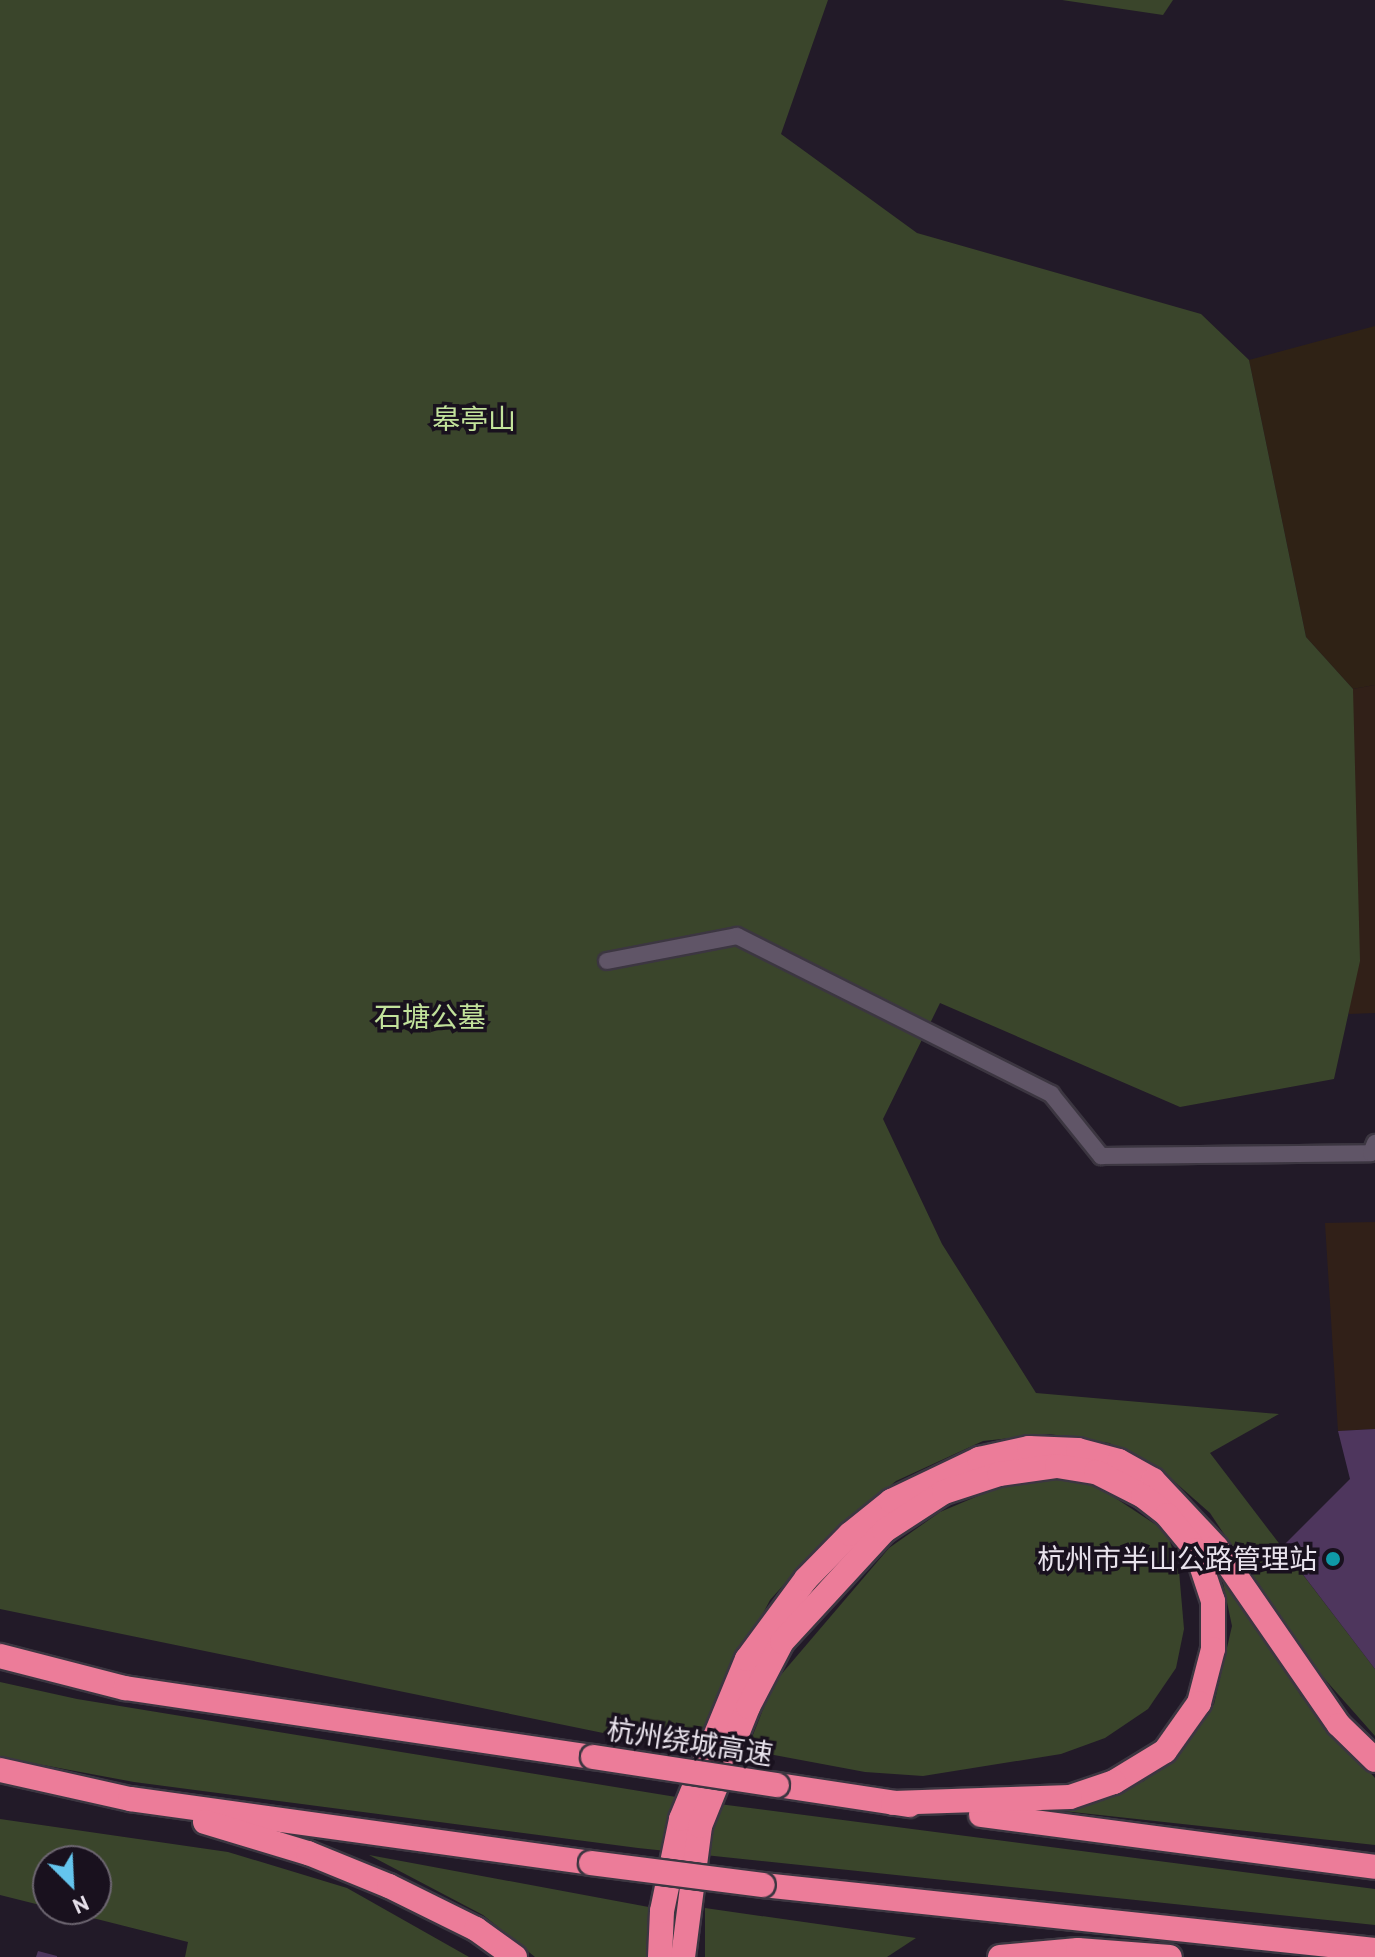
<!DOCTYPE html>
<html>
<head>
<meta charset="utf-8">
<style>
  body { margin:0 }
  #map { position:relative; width:1375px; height:1957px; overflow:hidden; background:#221a28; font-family:"PT Sans","Noto Sans SC",sans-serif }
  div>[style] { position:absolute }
  .commercial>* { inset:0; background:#2f2215 }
  .industrial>* { inset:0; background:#312018 }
  .green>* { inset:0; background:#3a452b }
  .building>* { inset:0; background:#4e365d }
  .roads { filter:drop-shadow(2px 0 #3c3641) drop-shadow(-2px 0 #3c3641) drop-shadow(0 2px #3c3641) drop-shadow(0 -2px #3c3641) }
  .minor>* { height:16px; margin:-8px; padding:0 8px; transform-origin:8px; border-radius:8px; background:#605567 }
  .motorway>* { height:24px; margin:-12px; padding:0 12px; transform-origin:12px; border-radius:12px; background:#ec7c99 }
  .bridges { filter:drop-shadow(2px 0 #3c3641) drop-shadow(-2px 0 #3c3641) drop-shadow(0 2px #3c3641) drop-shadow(0 -2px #3c3641) }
  .motorway-bridge>* { height:24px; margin:-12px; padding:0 12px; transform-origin:12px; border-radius:12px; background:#ec7c99 }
  .dots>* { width:22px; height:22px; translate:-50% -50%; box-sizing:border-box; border:4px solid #19111e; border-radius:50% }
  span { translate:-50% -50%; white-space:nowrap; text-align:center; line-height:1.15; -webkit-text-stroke:7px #19111e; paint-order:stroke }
  .park-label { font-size:28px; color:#c2e29b }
  .poi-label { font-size:28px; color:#e8e2ec }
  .right { translate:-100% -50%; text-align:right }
  .street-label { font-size:28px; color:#e8e2ec }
  .north { position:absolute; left:32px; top:1845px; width:80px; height:80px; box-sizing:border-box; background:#19111e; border:2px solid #6c6570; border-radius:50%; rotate:156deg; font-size:22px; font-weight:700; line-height:32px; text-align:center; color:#e8e2ec }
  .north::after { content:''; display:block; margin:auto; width:28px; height:36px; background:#64c5ee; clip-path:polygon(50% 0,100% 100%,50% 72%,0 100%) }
</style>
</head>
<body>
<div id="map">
  <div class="commercial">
    <div style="clip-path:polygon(1375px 326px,1375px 685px,1353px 689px,1306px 637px,1249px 360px)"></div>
  </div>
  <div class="industrial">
    <div style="clip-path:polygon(1375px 685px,1375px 1013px,1349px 1014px,1353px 689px)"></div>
    <div style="clip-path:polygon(1375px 1222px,1375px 1429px,1338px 1431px,1325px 1223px)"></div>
  </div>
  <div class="green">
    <div style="clip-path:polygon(0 0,828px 0,781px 134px,917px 233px,1201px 314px,1249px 360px,1306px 637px,1353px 689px,1360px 961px,1334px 1079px,1180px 1107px,940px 1003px,883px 1119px,942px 1244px,1036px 1393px,1279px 1414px,1210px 1453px,1375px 1669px,1375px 1736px,1307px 1659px,1210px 1513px,1159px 1468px,1109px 1443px,1049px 1434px,983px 1441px,896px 1481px,824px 1540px,770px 1600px,691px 1751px,0 1609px)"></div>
    <div style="clip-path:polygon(1062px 0,1173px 0,1163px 15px)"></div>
    <div style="clip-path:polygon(1030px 1474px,1088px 1480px,1167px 1532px,1179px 1571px,1184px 1629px,1176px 1668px,1148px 1709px,1105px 1738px,1061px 1754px,923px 1776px,865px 1772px,747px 1750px,773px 1684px,889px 1548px,940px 1512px)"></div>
    <div style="clip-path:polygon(1219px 1564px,1301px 1696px,1375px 1778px,1375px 1845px,1063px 1811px,1144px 1781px,1181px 1751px,1214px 1704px,1232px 1626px)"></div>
    <div style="clip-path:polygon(0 1682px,77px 1699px,719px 1804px,1375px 1889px,1375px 1925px,638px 1848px,134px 1782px,0 1757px)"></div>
    <div style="clip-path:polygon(0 1819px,228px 1852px,347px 1888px,469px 1957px,185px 1957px,188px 1942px,57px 1909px,96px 1909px,96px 1861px,48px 1861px,48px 1907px,0 1895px)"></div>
    <div style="clip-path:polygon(369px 1855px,654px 1908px,648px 1957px,535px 1957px,483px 1915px)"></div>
    <div style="clip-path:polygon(705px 1908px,916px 1938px,887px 1957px,705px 1957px)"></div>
  </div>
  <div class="building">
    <div style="clip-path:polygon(1375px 1429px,1375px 1669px,1282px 1547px,1350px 1479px,1338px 1431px)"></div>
    <div style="clip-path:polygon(38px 1951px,57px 1956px,57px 1957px,36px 1957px)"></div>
  </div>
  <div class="roads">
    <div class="minor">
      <div style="left:607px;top:961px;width:132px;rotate:-10.9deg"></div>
      <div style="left:737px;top:936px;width:352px;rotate:26.7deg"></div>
      <div style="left:1051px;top:1094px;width:80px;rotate:51.1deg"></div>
      <div style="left:1101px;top:1156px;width:270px;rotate:-0.6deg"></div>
      <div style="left:1371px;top:1153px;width:11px;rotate:-68deg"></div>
    </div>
    <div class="motorway">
      <div style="left:0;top:1656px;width:129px;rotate:14.4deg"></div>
      <div style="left:125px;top:1688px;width:473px;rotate:8.4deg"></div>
      <div style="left:0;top:1770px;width:133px;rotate:12.6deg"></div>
      <div style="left:130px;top:1799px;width:465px;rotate:7.9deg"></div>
      <div style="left:777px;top:1785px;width:134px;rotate:8.6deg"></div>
      <div style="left:981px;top:1815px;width:397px;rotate:7.5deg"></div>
      <div style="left:205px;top:1822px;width:108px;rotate:16.8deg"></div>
      <div style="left:308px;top:1853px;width:87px;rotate:22.2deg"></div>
      <div style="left:389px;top:1886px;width:97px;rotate:26.3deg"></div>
      <div style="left:476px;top:1929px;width:48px;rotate:35.7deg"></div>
      <div style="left:763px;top:1885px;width:615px;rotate:6.06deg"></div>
      <div style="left:660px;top:1957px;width:46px;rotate:-87.5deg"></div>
      <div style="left:662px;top:1911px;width:94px;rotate:-78.3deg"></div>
      <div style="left:681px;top:1819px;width:173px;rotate:-67.6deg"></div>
      <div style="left:747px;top:1659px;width:99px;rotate:-53.6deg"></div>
      <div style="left:806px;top:1579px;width:63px;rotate:-45.6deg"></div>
      <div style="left:850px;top:1534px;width:53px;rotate:-38.8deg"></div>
      <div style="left:891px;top:1501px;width:98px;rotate:-25.5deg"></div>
      <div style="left:979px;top:1459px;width:51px;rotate:-12.4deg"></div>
      <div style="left:1029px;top:1448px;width:49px;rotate:2.3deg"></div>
      <div style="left:1078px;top:1450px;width:42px;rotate:15deg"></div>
      <div style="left:1119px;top:1461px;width:39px;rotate:29deg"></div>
      <div style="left:1153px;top:1480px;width:92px;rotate:46.8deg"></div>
      <div style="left:1216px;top:1547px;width:216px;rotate:55.4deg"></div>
      <div style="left:1339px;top:1725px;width:50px;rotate:44.2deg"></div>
      <div style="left:683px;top:1957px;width:132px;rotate:-82.6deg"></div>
      <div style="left:700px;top:1826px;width:128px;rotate:-68deg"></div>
      <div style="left:748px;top:1707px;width:73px;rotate:-62.4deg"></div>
      <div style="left:782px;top:1642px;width:151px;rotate:-47.4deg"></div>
      <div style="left:884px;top:1531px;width:72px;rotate:-33deg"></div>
      <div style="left:944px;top:1492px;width:58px;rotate:-18.1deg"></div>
      <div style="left:999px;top:1474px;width:59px;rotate:-7.9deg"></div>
      <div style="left:1057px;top:1466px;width:39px;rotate:9deg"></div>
      <div style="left:1096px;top:1472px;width:53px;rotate:27.1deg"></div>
      <div style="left:1143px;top:1496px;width:31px;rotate:38deg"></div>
      <div style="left:1167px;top:1515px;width:45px;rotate:50.4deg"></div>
      <div style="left:1196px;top:1550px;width:54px;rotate:71.6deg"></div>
      <div style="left:1213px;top:1601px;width:48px;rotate:90deg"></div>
      <div style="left:1213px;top:1649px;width:56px;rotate:104.5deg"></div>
      <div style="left:1199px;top:1703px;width:59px;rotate:125.3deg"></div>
      <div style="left:1165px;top:1751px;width:60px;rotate:148.7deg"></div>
      <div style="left:1114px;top:1782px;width:46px;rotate:161.2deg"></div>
      <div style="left:1070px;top:1797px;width:177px;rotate:178.1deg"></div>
      <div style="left:1000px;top:1957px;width:78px;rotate:-5.1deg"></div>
      <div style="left:1078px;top:1950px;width:92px;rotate:4.4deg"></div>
    </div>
  </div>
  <div class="bridges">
    <div class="motorway-bridge">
      <div style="left:593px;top:1757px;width:186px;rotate:8.7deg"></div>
      <div style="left:591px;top:1863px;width:173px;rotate:7.3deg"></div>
    </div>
  </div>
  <div class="dots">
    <div style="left:1333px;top:1559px;background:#0f9aa8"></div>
  </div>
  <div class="park-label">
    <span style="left:474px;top:419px">皋亭山</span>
    <span style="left:430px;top:1017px">石塘公墓</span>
  </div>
  <div class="poi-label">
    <span class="right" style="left:1317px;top:1559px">杭州市半山公路管理站</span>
  </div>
  <div class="street-label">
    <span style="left:690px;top:1742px;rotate:9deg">杭州绕城高速</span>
  </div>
  <div class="north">N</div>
</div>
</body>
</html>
